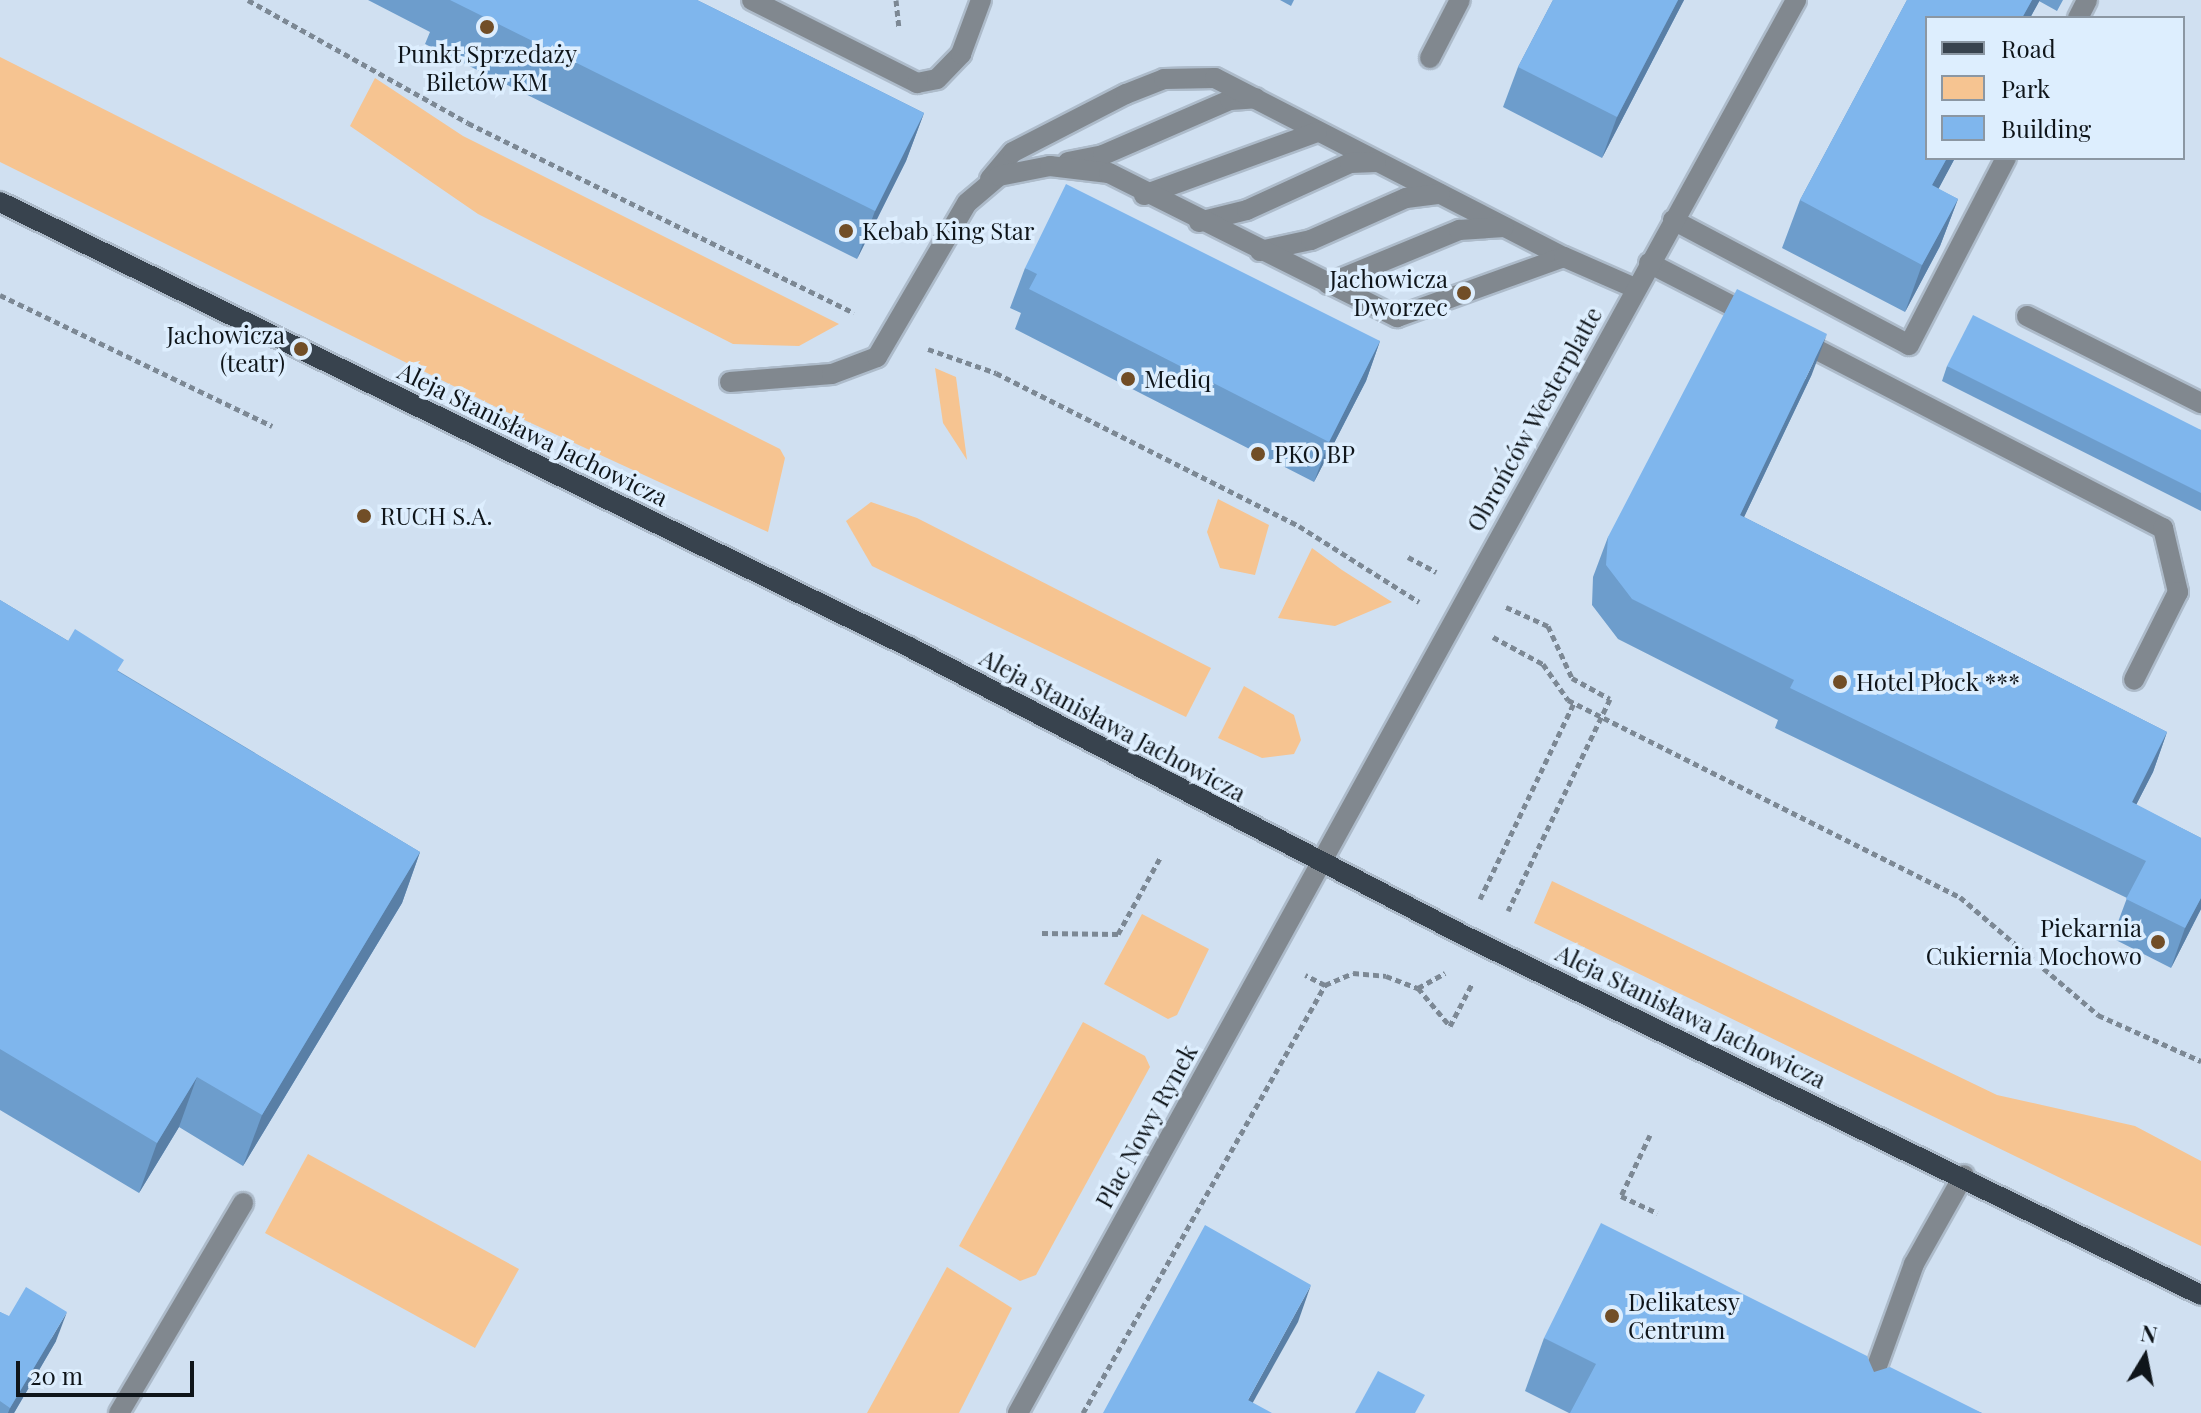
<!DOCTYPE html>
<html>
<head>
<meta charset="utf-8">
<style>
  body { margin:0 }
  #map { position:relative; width:2201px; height:1413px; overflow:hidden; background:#d0e0f1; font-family:"Playfair Display",serif }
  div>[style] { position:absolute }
  .green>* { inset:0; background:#f6c491 }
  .path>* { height:5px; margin-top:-2.5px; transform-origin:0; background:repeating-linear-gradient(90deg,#7c8894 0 6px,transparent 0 10px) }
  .roads { filter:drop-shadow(2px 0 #adbbca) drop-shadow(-2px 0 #adbbca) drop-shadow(0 2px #adbbca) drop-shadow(0 -2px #adbbca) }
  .minor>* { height:20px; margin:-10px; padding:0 10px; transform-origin:10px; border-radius:10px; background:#81888f }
  .major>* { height:20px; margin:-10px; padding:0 10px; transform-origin:10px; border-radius:10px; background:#38434e }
  .wall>* { inset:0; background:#6d9dcc }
  .shaded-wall>* { inset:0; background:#597fa6 }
  .building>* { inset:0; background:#7fb6ed }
  .dots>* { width:22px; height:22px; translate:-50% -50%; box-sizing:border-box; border:4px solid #ddeefe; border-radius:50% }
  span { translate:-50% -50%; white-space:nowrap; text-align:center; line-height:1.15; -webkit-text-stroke:7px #ddeefe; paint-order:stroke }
  .poi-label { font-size:24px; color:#0f151a }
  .left { translate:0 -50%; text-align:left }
  .right { translate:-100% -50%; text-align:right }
  .street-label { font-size:24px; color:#0f151a }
  .legend { position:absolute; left:1925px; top:16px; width:260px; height:144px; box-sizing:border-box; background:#ddeefe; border:2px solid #8b97a3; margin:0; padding:10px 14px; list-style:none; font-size:24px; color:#0f151a }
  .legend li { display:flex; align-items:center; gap:16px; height:40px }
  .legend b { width:40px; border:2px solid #8b97a3 }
  .north { position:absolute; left:2105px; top:1317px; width:80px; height:80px; -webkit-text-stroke:6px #ddeefe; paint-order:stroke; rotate:10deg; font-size:22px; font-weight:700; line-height:32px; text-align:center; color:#0f151a }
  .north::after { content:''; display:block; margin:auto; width:28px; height:36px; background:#0f151a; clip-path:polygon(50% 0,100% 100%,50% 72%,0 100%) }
  .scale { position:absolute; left:16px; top:1361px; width:178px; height:36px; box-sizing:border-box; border:4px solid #0f151a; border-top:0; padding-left:10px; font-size:24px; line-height:28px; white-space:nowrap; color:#0f151a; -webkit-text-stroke:6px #ddeefe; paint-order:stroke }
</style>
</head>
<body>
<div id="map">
  <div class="green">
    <div style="clip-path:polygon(0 57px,780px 449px,785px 458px,768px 532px,498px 408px,0 162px)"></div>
    <div style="clip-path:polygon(375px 78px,463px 136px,839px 324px,799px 346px,733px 344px,478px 214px,350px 126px)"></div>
    <div style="clip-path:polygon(935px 368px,956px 377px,967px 460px,943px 423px)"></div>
    <div style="clip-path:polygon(1218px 499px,1269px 525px,1255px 575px,1220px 568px,1207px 532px)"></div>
    <div style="clip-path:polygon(871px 502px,917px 518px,1211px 668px,1186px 717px,872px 566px,846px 521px)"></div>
    <div style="clip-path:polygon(1312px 548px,1342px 570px,1392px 602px,1335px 626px,1278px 618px)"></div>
    <div style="clip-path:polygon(1244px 686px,1294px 715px,1301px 740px,1294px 754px,1262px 758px,1218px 738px)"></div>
    <div style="clip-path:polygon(1552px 881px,1997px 1095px,2135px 1126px,2201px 1161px,2201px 1246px,1534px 923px)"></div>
    <div style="clip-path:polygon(1142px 914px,1209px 949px,1177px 1015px,1168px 1019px,1104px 984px)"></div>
    <div style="clip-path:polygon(1083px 1022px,1145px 1056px,1150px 1067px,1036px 1275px,1020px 1281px,959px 1246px)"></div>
    <div style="clip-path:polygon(308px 1154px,519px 1269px,475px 1348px,265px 1233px)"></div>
    <div style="clip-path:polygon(947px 1267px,1012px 1308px,959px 1413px,867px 1413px)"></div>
  </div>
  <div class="path">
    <div style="left:248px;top:0;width:252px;rotate:29.2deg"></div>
    <div style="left:468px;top:123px;width:430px;rotate:26.2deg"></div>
    <div style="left:896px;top:0;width:27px;rotate:84deg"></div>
    <div style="left:0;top:295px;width:302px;rotate:25.7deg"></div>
    <div style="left:928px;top:349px;width:72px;rotate:19.4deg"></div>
    <div style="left:996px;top:373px;width:339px;rotate:26.8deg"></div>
    <div style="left:1299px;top:526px;width:142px;rotate:32.3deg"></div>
    <div style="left:1408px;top:557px;width:32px;rotate:28deg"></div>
    <div style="left:1506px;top:607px;width:46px;rotate:24.3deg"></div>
    <div style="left:1548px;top:626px;width:57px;rotate:65.2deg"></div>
    <div style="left:1572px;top:678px;width:43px;rotate:28.9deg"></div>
    <div style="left:1610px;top:699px;width:235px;rotate:115.7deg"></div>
    <div style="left:1493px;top:637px;width:57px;rotate:28.4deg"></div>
    <div style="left:1543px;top:664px;width:44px;rotate:55.2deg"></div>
    <div style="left:1568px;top:700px;width:439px;rotate:26.7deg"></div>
    <div style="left:1960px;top:897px;width:182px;rotate:40.5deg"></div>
    <div style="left:2098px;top:1015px;width:113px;rotate:24.1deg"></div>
    <div style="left:1480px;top:899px;width:217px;rotate:-64.4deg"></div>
    <div style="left:1042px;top:933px;width:76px;rotate:0.8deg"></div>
    <div style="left:1118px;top:934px;width:87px;rotate:-61.1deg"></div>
    <div style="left:1325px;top:985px;width:30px;rotate:-23deg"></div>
    <div style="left:1353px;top:973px;width:33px;rotate:5deg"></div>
    <div style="left:1386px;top:976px;width:34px;rotate:21deg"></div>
    <div style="left:1418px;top:988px;width:50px;rotate:49.9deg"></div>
    <div style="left:1450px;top:1026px;width:47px;rotate:-62.4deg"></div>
    <div style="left:1418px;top:988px;width:31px;rotate:-29deg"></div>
    <div style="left:1650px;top:1135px;width:68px;rotate:115.4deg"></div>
    <div style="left:1621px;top:1196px;width:40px;rotate:25deg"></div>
    <div style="left:1083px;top:1413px;width:492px;rotate:-60.5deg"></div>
    <div style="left:1325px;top:985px;width:22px;rotate:-153deg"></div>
  </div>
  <div class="roads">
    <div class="minor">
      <div style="left:752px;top:0;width:185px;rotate:26.7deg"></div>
      <div style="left:917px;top:83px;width:20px;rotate:-11deg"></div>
      <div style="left:937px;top:79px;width:35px;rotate:-46deg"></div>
      <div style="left:961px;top:54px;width:58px;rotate:-69.7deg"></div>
      <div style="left:2078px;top:18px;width:20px;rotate:-63deg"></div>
      <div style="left:1430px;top:58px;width:65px;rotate:-62.7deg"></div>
      <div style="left:1068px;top:162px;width:36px;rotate:-11deg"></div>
      <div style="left:1103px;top:155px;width:138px;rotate:-23.4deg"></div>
      <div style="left:1230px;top:100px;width:26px;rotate:-4deg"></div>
      <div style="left:990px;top:179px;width:35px;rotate:-50deg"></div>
      <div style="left:1013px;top:152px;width:127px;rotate:-27.2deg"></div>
      <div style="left:1126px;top:94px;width:41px;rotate:-21.5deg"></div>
      <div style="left:1164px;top:79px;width:51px;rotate:-1.1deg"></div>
      <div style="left:1215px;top:78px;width:392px;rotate:27.2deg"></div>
      <div style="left:1144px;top:195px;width:184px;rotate:-20deg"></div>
      <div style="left:1673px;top:220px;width:267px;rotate:27.9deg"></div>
      <div style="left:1909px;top:345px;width:211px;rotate:-62.6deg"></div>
      <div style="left:1199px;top:222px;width:49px;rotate:-14deg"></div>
      <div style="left:1247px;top:210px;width:113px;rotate:-24.5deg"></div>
      <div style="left:1350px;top:163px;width:26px;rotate:-2deg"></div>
      <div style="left:1260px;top:251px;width:52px;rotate:-12.2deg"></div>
      <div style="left:1311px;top:240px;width:104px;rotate:-23.9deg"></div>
      <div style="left:1406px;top:198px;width:34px;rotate:-7deg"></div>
      <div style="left:1649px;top:263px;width:116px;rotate:27.2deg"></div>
      <div style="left:1328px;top:284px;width:142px;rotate:-22.4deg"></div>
      <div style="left:1459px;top:230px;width:45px;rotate:-3.8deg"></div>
      <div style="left:2027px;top:316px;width:195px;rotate:26.6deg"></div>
      <div style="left:1798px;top:340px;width:411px;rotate:27.3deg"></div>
      <div style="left:2163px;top:528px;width:66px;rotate:76.8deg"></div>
      <div style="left:2178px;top:592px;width:98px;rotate:116.6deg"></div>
      <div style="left:730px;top:382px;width:102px;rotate:-4.5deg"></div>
      <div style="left:832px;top:374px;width:48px;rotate:-20.7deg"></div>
      <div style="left:877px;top:357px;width:178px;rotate:-59.7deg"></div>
      <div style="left:967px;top:203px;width:42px;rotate:-40.2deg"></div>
      <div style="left:999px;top:176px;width:52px;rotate:-11.1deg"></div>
      <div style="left:1050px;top:166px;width:59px;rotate:6.8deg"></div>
      <div style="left:1109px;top:173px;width:322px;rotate:26.6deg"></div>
      <div style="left:1397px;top:317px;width:177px;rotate:-19.8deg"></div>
      <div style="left:1564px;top:257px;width:77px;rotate:23.6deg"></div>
      <div style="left:119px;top:1413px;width:244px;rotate:-59.4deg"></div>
      <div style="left:1018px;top:1413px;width:1613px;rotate:-61.16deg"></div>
      <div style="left:1860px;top:1413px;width:158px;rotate:-70.1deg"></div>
      <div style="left:1914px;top:1264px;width:102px;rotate:-60.7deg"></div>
    </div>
    <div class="major">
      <div style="left:0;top:202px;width:1012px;rotate:26.08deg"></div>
      <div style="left:909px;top:647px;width:624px;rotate:27.47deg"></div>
      <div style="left:1463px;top:935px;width:821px;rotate:26deg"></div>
    </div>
  </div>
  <div class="wall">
    <div style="clip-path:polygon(368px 0,697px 0,924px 113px,906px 161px,857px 259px,425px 44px,430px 32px)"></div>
    <div style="clip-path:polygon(1280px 0,1294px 0,1291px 6px)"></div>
    <div style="clip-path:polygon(1553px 0,1684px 0,1602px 158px,1503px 107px,1518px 67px)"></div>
    <div style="clip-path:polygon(1907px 0,2063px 0,2057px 11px,2039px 1px,2030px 18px,1927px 18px,1927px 158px,1955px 158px,1938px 189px,1958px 199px,1940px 246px,1905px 312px,1782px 248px,1800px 200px)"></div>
    <div style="clip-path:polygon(1025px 268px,1380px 341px,1366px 381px,1314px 482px,1015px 329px,1021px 313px,1010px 308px)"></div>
    <div style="clip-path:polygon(1947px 366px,2201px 430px,2201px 511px,1942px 381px)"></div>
    <div style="clip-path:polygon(1812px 374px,1744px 517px,2167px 732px,2153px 772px,2136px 805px,2201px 838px,2201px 909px,2171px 968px,2112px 938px,2127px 898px,1775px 728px,1778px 720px,1618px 639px,1592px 605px,1593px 577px,1608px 537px)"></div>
    <div style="clip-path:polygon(0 600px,420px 852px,402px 903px,243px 1166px,179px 1127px,139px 1193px,0 1110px)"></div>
    <div style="clip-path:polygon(0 1312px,56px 1341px,14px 1413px,0 1413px)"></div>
    <div style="clip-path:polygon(1544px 1338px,1874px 1372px,1982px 1413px,1569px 1413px,1525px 1391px)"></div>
  </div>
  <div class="shaded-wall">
    <div style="clip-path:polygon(1678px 0,1684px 0,1602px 158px,1617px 117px)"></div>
    <div style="clip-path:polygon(2032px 0,2040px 0,2030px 18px,2022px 18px)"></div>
    <div style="clip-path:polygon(924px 113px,906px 161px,857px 259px,875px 211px)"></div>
    <div style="clip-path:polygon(1947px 158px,1955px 158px,1915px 233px,1932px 185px)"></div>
    <div style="clip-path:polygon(1958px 199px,1940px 246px,1905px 312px,1922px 265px)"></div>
    <div style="clip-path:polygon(1827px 334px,1812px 374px,1726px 555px,1740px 515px)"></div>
    <div style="clip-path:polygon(1380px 341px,1366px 381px,1314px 482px,1329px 442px)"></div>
    <div style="clip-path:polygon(2167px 732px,2153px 772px,2117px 842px,2132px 802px)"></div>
    <div style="clip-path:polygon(420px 852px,402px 903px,243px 1166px,262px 1115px)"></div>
    <div style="clip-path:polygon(2201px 898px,2201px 909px,2171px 968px,2185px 928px)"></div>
    <div style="clip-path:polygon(197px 1077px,179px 1127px,139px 1193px,157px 1143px)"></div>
    <div style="clip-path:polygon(1311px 1285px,1298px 1322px,1247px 1413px,1248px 1400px)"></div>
    <div style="clip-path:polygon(67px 1312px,56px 1341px,14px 1413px,8px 1413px,10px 1408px)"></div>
  </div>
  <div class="building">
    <div style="clip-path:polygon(450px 0,697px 0,924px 113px,875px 211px)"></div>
    <div style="clip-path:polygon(1553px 0,1678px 0,1617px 117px,1518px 67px)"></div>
    <div style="clip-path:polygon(1907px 0,2032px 0,2022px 18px,1927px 18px,1927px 158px,1947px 158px,1932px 185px,1958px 199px,1922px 265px,1800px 200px)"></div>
    <div style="clip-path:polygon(1066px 184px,1380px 341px,1329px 442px,1029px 289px,1037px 274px,1025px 268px)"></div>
    <div style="clip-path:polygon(1737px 289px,1827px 334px,1740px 515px,2167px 732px,2132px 802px,2201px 838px,2201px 898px,2185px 928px,2126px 899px,2146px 861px,1790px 688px,1794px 680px,1632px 599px,1606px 565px,1608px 537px)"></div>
    <div style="clip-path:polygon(1973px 315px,2201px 430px,2201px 493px,1947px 366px)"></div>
    <div style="clip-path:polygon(0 600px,68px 641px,75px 629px,124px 660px,117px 671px,420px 852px,262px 1115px,197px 1077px,157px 1143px,0 1049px)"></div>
    <div style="clip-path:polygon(1601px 1223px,1867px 1356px,1874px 1372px,1890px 1367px,1982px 1413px,1570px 1413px,1596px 1364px,1544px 1338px)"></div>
    <div style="clip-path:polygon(1205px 1225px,1311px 1285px,1248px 1400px,1272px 1413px,1103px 1413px)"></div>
    <div style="clip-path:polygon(26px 1287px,67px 1312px,10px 1408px,0 1401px,0 1312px,9px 1316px)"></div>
    <div style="clip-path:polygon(1378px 1371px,1425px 1395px,1415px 1413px,1355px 1413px)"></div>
  </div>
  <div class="dots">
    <div style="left:487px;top:27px;background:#714e27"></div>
    <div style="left:846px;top:231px;background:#714e27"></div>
    <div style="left:1464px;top:293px;background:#714e27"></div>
    <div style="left:301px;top:349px;background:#714e27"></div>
    <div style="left:1128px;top:379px;background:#714e27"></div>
    <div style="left:1258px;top:454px;background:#714e27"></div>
    <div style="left:364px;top:516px;background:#714e27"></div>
    <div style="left:1840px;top:682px;background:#714e27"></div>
    <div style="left:2158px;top:942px;background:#714e27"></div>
    <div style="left:1612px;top:1316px;background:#714e27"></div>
  </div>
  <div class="poi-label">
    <span style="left:487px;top:68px">Punkt Sprzedaży<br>Biletów KM</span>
    <span class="left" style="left:862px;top:231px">Kebab King Star</span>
    <span class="right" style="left:1448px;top:293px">Jachowicza<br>Dworzec</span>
    <span class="right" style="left:285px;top:349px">Jachowicza<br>(teatr)</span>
    <span class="left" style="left:1144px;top:379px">Mediq</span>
    <span class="left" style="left:1274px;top:454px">PKO BP</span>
    <span class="left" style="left:380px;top:516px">RUCH S.A.</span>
    <span class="left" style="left:1856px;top:682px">Hotel Płock ***</span>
    <span class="right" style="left:2142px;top:942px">Piekarnia<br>Cukiernia Mochowo</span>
    <span class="left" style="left:1628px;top:1316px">Delikatesy<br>Centrum</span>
  </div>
  <div class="street-label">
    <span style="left:1534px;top:419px;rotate:-61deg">Obrońców Westerplatte</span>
    <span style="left:533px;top:434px;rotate:26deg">Aleja Stanisława Jachowicza</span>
    <span style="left:1113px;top:725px;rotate:28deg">Aleja Stanisława Jachowicza</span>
    <span style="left:1691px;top:1016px;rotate:26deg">Aleja Stanisława Jachowicza</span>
    <span style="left:1146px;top:1126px;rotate:-61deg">Plac Nowy Rynek</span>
  </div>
  <ul class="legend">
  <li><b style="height:10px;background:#38434e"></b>Road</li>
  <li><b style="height:22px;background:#f6c491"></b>Park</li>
  <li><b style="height:22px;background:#7fb6ed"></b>Building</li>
  </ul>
  <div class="north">N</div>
  <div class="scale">20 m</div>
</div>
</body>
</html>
